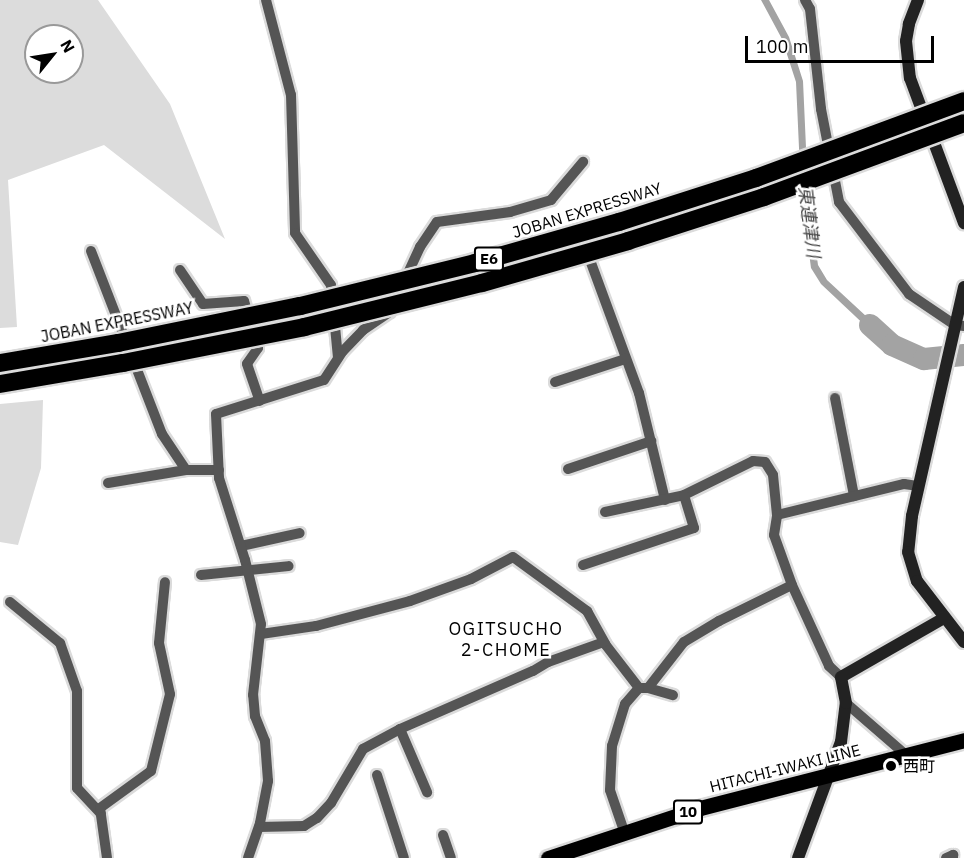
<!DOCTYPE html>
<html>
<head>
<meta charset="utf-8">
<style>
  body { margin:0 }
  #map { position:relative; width:964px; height:858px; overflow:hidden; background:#fff; font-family:"IBM Plex Sans","Noto Sans JP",sans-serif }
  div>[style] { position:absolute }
  .green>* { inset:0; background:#dcdcdc }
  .water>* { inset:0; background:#a3a3a3 }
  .river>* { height:22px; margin:-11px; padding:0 11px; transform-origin:11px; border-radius:11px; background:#a3a3a3 }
  .roads { filter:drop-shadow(2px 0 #dbdbdb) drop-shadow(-2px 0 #dbdbdb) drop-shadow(0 2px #dbdbdb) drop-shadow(0 -2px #dbdbdb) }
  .street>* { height:10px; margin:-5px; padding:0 5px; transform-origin:5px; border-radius:5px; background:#555 }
  .secondary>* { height:12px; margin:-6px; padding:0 6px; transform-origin:6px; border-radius:6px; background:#222 }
  .primary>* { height:15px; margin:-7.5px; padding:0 7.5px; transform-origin:7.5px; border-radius:7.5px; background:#000 }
  .bridges { filter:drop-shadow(2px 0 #dbdbdb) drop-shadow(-2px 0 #dbdbdb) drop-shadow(0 2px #dbdbdb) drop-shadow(0 -2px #dbdbdb) }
  .highway-bridge>* { height:18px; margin:-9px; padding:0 9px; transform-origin:9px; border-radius:9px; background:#000 }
  .dots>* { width:16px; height:16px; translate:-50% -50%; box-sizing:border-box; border:3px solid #fff; border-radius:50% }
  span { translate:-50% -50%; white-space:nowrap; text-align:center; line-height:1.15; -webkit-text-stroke:5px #fff; paint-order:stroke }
  .shield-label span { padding:2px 4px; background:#fff; border:2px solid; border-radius:4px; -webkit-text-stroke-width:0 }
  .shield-label { font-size:15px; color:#000; font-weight:700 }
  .street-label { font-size:16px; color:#000 }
  .poi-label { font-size:16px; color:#000 }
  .left { translate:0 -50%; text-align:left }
  .water-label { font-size:18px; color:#444; font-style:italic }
  .neighbourhood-label { font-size:18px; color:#000; letter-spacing:1.5px }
  .north { position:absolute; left:24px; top:24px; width:60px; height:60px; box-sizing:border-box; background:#fff; border:2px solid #999; border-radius:50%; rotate:60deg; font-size:16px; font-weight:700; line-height:24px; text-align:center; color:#000 }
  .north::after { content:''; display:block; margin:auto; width:21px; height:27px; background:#000; clip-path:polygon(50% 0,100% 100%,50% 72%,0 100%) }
  .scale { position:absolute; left:745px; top:36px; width:189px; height:27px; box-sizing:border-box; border:3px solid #000; border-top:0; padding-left:8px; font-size:18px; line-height:21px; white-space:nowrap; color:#000; -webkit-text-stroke:4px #fff; paint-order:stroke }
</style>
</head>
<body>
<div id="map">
  <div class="green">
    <div style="clip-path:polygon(evenodd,0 0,98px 0,170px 104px,225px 239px,104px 145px,8px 180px,17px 327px,0 328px,0 0,36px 36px,72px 36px,72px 72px,36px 72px,36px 36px)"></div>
    <div style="clip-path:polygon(43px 400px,41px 468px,18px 545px,0 542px,0 404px)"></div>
  </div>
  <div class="water">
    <div style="clip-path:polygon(761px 0,769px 0,789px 37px,803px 81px,808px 192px,818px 265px,827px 280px,894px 342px,889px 348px,821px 284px,811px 268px,801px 192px,796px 82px,782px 39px)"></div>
  </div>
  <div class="river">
    <div style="left:870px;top:325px;width:30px;rotate:42deg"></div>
    <div style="left:892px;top:345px;width:35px;rotate:24deg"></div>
    <div style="left:924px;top:359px;width:40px;rotate:-5.7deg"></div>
  </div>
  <div class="roads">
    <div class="street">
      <div style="left:266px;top:0;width:98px;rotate:75.3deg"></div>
      <div style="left:291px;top:95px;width:138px;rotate:88.3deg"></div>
      <div style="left:295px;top:233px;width:63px;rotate:55.3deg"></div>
      <div style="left:331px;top:285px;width:73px;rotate:84.5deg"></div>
      <div style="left:805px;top:0;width:10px;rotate:61deg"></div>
      <div style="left:810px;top:9px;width:101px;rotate:83.7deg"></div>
      <div style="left:821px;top:109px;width:95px;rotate:79deg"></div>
      <div style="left:839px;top:202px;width:116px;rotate:52.7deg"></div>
      <div style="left:909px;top:294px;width:55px;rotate:34deg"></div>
      <div style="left:955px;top:325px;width:9px;rotate:6deg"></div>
      <div style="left:91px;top:251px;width:196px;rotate:68.8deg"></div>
      <div style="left:162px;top:434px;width:43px;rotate:56.3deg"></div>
      <div style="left:186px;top:470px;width:33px"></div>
      <div style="left:590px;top:260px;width:142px;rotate:69.8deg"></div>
      <div style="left:639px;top:393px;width:110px;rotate:76.3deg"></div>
      <div style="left:180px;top:270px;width:41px;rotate:55.9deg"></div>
      <div style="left:203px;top:304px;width:41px;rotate:-4.2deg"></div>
      <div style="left:244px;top:301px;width:49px;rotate:73.4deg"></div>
      <div style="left:258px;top:348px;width:19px;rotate:125deg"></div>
      <div style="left:247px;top:364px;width:39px;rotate:71deg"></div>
      <div style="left:555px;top:382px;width:74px;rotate:-18.2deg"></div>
      <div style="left:835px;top:398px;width:100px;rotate:79deg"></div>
      <div style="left:568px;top:469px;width:88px;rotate:-18.6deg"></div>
      <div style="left:108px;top:483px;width:79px;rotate:-9.5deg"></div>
      <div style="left:605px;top:512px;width:81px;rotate:-12.1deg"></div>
      <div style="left:684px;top:495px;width:77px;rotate:-26.2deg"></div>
      <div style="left:753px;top:461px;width:12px;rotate:5deg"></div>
      <div style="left:765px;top:462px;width:15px;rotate:58deg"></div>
      <div style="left:773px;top:475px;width:40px;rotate:84.3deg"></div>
      <div style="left:241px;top:546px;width:60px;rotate:-12.4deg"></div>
      <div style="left:583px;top:565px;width:117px;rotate:-18.4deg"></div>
      <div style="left:694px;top:528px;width:34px;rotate:-107deg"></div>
      <div style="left:201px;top:575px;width:88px;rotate:-5.8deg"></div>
      <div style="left:792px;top:585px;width:53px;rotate:-109.8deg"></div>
      <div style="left:774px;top:535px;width:20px;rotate:-81deg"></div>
      <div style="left:777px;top:515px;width:131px;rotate:-13.7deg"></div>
      <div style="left:904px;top:484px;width:15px;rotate:8deg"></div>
      <div style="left:10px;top:602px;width:65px;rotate:39.4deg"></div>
      <div style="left:60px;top:643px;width:51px;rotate:70.5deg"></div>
      <div style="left:77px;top:691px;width:97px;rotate:90deg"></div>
      <div style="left:77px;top:788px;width:35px;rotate:47deg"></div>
      <div style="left:261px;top:634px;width:56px;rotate:-8.3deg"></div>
      <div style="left:316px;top:626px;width:97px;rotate:-14.9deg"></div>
      <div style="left:410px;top:601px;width:65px;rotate:-19.8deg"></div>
      <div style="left:471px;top:579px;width:47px;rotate:-27.6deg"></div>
      <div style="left:513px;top:557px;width:92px;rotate:36.1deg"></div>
      <div style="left:587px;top:611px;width:38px;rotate:61deg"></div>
      <div style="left:605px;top:644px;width:56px;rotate:52.3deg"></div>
      <div style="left:639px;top:688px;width:9px"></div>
      <div style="left:648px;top:688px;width:26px;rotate:16deg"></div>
      <div style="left:648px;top:688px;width:58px;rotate:-52deg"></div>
      <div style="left:684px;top:642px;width:41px;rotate:-31deg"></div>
      <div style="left:719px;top:621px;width:81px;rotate:-26.3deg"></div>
      <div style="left:792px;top:585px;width:89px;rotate:65.4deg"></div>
      <div style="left:829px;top:666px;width:16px;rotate:43deg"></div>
      <div style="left:846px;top:703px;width:79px;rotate:40.9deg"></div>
      <div style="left:400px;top:729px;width:69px;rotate:66.8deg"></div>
      <div style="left:377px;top:775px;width:87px;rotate:72deg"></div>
      <div style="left:259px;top:827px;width:45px;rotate:-1.3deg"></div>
      <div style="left:304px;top:826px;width:15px;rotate:-32deg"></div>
      <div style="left:317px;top:818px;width:21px;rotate:-47deg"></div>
      <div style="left:331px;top:803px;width:63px;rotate:-59.3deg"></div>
      <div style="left:363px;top:749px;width:42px;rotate:-28.4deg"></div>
      <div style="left:400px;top:729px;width:145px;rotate:-23.6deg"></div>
      <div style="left:533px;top:671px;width:17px;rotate:-31deg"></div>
      <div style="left:548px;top:662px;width:59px;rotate:-19.7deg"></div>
      <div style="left:624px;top:831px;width:43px;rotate:-108.9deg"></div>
      <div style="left:610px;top:790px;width:44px;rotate:-87.4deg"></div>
      <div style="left:612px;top:746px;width:44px;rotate:-72.8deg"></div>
      <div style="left:625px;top:704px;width:21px;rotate:-49deg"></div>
      <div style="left:443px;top:835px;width:24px;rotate:71deg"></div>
      <div style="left:107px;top:858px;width:50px;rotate:-98deg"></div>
      <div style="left:100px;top:808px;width:63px;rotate:-36deg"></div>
      <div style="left:151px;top:771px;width:79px;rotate:-76.1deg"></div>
      <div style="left:170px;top:694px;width:52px;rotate:-102.2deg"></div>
      <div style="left:159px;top:643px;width:61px;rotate:-84.4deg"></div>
      <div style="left:248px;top:858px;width:37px;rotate:-71deg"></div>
      <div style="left:260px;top:823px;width:43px;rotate:-79.2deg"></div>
      <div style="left:268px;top:781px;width:40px;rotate:-94.3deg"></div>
      <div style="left:265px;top:741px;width:27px;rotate:-112deg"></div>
      <div style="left:255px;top:716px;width:21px;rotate:-95deg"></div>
      <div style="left:253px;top:695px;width:71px;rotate:-83.6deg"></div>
      <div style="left:261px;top:624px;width:66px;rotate:-104deg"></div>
      <div style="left:245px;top:560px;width:86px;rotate:-107.6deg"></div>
      <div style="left:219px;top:478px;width:64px;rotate:-92.7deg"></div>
      <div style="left:216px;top:414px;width:113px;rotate:-17.5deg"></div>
      <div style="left:324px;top:380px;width:35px;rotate:-57deg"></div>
      <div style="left:343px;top:351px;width:29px;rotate:-46deg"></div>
      <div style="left:363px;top:330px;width:32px;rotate:-34deg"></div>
      <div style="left:390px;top:312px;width:72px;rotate:-65.2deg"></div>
      <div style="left:420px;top:247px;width:30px;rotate:-56deg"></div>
      <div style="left:437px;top:222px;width:74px;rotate:-7.8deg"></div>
      <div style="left:510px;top:212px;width:43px;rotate:-16.3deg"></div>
      <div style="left:551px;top:200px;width:50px;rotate:-49.9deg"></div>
      <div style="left:946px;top:858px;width:8px;rotate:-23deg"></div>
      <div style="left:953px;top:855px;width:3px;rotate:90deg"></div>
    </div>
    <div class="secondary">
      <div style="left:918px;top:0;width:26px;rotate:111deg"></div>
      <div style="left:909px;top:24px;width:17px;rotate:100deg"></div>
      <div style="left:906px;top:41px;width:37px;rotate:84deg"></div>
      <div style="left:910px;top:78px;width:155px;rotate:69.6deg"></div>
      <div style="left:964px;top:287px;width:235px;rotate:102.8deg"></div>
      <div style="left:912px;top:516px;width:36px;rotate:96deg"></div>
      <div style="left:908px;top:552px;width:30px;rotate:73deg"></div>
      <div style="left:917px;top:581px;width:77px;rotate:52.4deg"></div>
      <div style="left:798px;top:858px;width:124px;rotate:-69.7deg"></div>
      <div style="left:841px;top:742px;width:39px;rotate:-83deg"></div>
      <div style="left:846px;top:703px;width:26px;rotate:-101deg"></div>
      <div style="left:841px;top:677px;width:119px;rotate:-29.8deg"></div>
    </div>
    <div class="primary">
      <div style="left:548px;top:858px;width:160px;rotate:-18.2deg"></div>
      <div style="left:700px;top:808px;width:273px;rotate:-14.4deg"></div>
    </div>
  </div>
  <div class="bridges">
    <div class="highway-bridge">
      <div style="left:0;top:363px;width:120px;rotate:-9.6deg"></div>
      <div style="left:118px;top:343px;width:186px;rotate:-11.5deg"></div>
      <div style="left:300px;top:306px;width:180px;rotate:-13.8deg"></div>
      <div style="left:475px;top:263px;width:150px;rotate:-15.9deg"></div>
      <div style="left:619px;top:222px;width:144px;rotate:-17.8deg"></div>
      <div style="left:756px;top:178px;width:222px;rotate:-20.3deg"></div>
      <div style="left:0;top:384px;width:125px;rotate:-9.7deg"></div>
      <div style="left:123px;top:363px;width:185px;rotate:-11.2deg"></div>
      <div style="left:304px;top:327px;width:183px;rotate:-13.9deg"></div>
      <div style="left:482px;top:283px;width:152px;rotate:-16deg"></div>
      <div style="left:628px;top:241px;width:143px;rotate:-17.9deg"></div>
      <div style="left:764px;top:197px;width:213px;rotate:-20.3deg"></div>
    </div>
  </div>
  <div class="dots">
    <div style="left:891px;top:766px;background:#000"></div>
  </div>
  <div class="shield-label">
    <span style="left:489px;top:259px">E6</span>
    <span style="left:688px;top:812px">10</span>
  </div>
  <div class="street-label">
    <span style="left:587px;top:210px;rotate:-17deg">JOBAN EXPRESSWAY</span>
    <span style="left:117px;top:322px;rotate:-11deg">JOBAN EXPRESSWAY</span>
    <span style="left:785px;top:768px;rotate:-14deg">HITACHI-IWAKI LINE</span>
  </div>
  <div class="poi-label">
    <span class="left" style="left:903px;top:766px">西町</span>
  </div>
  <div class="water-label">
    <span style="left:809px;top:222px;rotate:83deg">東連津川</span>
  </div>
  <div class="neighbourhood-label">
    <span style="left:506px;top:640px">OGITSUCHO<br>2-CHOME</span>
  </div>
  <div class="north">N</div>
  <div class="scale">100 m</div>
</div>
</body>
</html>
